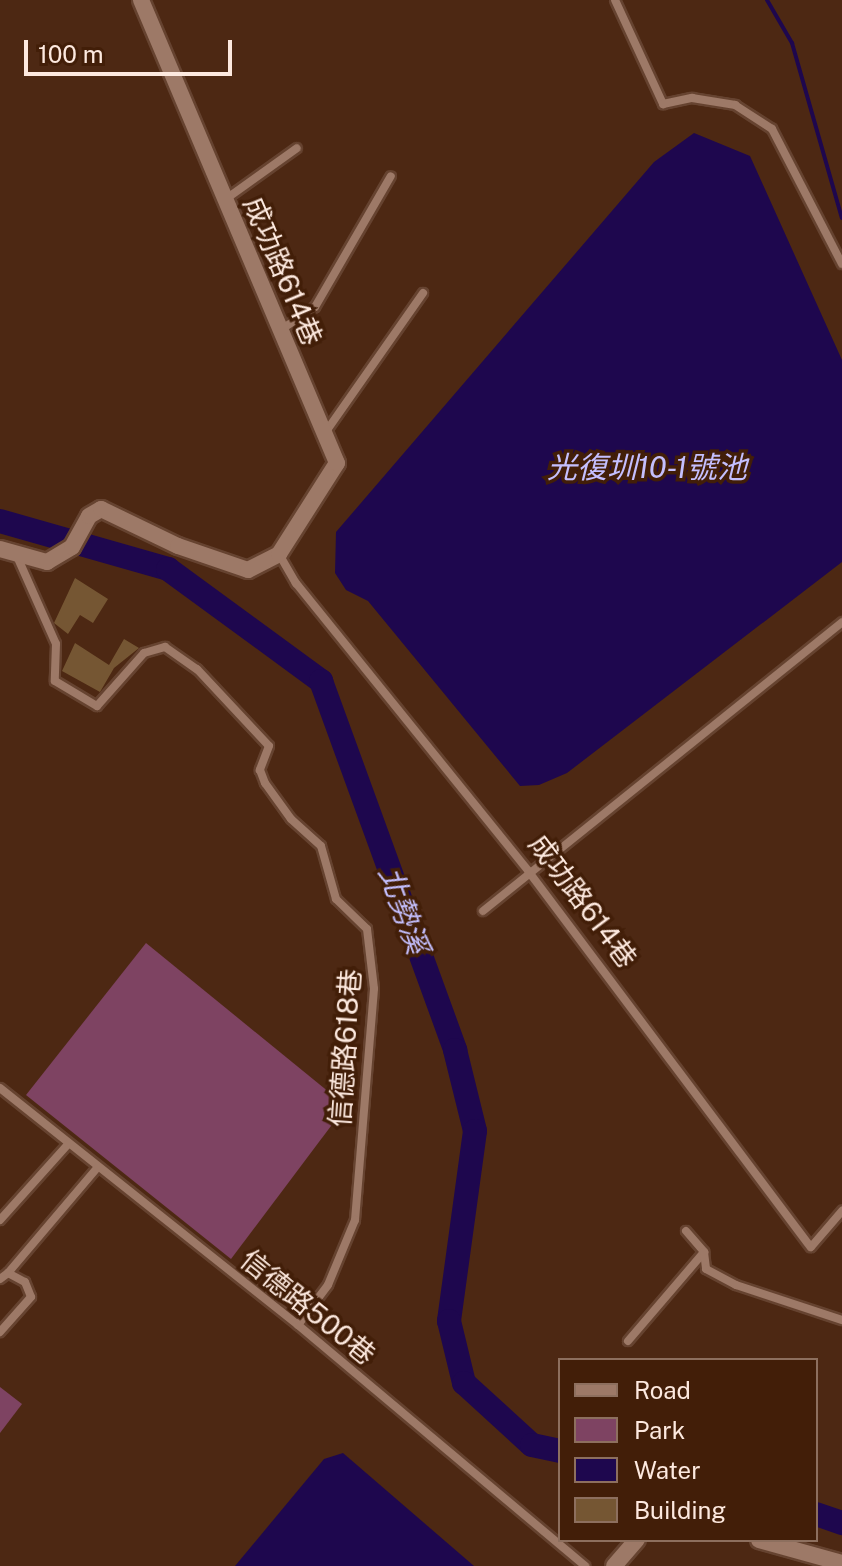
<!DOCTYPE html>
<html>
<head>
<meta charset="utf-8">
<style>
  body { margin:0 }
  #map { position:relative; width:842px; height:1566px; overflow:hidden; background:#4d2813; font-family:"Public Sans","Noto Sans TC",sans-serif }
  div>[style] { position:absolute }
  .green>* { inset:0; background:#7e4362 }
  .water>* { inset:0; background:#1e074e }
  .stream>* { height:4px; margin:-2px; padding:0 2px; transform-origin:2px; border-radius:2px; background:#1e074e }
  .river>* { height:24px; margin:-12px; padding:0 12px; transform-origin:12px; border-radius:12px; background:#1e074e }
  .building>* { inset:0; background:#755633 }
  .roads { filter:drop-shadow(2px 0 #664330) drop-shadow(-2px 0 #664330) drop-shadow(0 2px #664330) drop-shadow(0 -2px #664330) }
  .service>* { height:8px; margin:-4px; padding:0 4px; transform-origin:4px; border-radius:4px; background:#9d7967 }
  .minor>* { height:16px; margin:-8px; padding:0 8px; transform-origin:8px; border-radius:8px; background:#9d7967 }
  span { translate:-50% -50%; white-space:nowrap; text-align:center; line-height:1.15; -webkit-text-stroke:7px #421e08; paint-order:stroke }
  .street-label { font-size:28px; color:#fde9df }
  .water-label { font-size:30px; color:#c4bffe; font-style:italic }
  .legend { position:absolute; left:558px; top:1358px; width:260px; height:184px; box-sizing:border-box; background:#421e08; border:2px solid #8d6f5e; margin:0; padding:10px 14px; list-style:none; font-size:24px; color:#fde9df }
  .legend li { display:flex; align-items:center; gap:16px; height:40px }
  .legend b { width:40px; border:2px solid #8d6f5e }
  .scale { position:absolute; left:24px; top:40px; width:208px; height:36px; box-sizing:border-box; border:4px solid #fde9df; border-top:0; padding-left:10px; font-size:24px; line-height:28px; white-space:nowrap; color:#fde9df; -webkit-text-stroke:6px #421e08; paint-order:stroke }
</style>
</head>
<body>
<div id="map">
  <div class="green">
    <div style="clip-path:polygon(146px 943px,346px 1106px,231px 1259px,26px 1095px)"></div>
    <div style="clip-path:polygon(0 1387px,22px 1404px,0 1433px)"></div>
  </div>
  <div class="water">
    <div style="clip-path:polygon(694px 133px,750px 156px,842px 360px,842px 562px,567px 773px,539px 785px,520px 786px,368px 601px,346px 590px,335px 573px,336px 532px,654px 162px)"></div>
    <div style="clip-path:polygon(343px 1453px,474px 1566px,235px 1566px,324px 1459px)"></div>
  </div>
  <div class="stream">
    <div style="left:767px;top:0;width:50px;rotate:59.8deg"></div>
    <div style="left:792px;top:43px;width:182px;rotate:74.1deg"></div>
  </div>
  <div class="river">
    <div style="left:0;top:521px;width:175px;rotate:15.9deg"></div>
    <div style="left:168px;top:569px;width:190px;rotate:36.2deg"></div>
    <div style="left:321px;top:681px;width:393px;rotate:70deg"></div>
    <div style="left:455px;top:1050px;width:83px;rotate:76.1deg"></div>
    <div style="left:475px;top:1131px;width:192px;rotate:97.8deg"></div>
    <div style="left:449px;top:1321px;width:64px;rotate:76.4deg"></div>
    <div style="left:464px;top:1383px;width:92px;rotate:42.4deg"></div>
    <div style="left:532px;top:1445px;width:29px;rotate:12deg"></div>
    <div style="left:816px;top:1514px;width:28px;rotate:19deg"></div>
  </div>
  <div class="building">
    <div style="clip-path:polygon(75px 578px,108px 599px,93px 623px,80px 615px,68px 634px,54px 623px)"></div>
    <div style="clip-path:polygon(124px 639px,139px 648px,114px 668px,100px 692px,62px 671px,75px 643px,109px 665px)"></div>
  </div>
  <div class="roads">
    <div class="service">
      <div style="left:615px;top:0;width:115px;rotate:65.2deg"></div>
      <div style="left:663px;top:104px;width:30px;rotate:-12deg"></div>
      <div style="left:692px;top:98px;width:44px;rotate:9.2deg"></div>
      <div style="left:735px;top:105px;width:44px;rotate:33deg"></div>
      <div style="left:772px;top:129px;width:152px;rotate:62.6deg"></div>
      <div style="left:226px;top:199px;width:87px;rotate:-35.7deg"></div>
      <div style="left:279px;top:331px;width:43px;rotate:-33.7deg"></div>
      <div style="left:315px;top:307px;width:151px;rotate:-59.9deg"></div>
      <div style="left:325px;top:433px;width:171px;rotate:-55deg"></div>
      <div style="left:16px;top:554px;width:98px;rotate:66deg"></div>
      <div style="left:56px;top:644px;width:37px;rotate:92deg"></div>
      <div style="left:55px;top:681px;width:49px;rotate:30.8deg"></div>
      <div style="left:97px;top:706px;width:71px;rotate:-48.4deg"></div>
      <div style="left:144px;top:653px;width:22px;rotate:-16deg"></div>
      <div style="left:165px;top:647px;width:39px;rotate:35deg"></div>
      <div style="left:197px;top:669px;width:105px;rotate:46.9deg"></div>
      <div style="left:269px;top:746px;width:26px;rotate:111deg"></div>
      <div style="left:260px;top:770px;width:14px;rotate:69deg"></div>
      <div style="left:265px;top:783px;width:44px;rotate:54.2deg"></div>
      <div style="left:291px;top:819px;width:40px;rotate:42deg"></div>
      <div style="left:321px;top:846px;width:55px;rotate:74.2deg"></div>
      <div style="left:336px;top:899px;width:43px;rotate:44.1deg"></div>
      <div style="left:367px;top:929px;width:60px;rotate:83.3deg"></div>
      <div style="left:374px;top:989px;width:232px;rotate:94.7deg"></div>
      <div style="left:355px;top:1220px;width:70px;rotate:112.6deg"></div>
      <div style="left:328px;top:1285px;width:50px;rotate:126.9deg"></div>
      <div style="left:279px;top:554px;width:34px;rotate:60deg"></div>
      <div style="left:296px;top:583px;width:371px;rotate:51.1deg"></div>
      <div style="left:529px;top:872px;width:469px;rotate:53.1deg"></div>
      <div style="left:811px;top:1247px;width:48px;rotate:-49.3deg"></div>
      <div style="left:483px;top:911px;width:461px;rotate:-38.8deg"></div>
      <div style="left:0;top:1088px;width:381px;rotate:38.5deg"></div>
      <div style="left:298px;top:1325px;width:375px;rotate:40deg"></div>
      <div style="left:0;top:1220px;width:103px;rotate:-48.1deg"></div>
      <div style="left:686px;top:1231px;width:28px;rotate:49deg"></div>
      <div style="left:8px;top:1273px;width:139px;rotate:-49.7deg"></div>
      <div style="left:0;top:1279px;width:10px;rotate:-37deg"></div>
      <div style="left:8px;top:1273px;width:19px;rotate:28deg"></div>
      <div style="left:25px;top:1282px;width:16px;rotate:68deg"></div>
      <div style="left:31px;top:1297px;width:47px;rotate:131.5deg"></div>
      <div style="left:628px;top:1341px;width:117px;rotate:-49.5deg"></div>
      <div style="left:704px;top:1252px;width:17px;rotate:83deg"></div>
      <div style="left:706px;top:1269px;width:34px;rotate:28deg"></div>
      <div style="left:736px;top:1285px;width:112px;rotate:18.3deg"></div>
    </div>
    <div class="minor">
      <div style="left:0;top:549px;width:49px;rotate:15.5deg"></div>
      <div style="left:47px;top:562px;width:29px;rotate:-31deg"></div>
      <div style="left:72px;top:547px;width:35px;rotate:-61deg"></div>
      <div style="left:89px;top:516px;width:14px;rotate:-30deg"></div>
      <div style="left:101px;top:509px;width:85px;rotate:25.7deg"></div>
      <div style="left:178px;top:546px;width:74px;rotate:18.9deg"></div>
      <div style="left:248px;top:570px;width:35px;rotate:-27deg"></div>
      <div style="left:279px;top:554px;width:108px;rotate:-57.5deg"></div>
      <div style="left:337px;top:463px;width:503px;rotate:-112.94deg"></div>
      <div style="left:759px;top:1540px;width:86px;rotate:15.5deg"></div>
      <div style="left:614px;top:1566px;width:35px;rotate:-49deg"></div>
    </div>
  </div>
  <div class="street-label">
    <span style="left:283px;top:271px;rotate:67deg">成功路614巷</span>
    <span style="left:583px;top:901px;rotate:53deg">成功路614巷</span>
    <span style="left:345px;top:1048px;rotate:-86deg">信德路618巷</span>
    <span style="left:308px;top:1307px;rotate:39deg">信德路500巷</span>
  </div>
  <div class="water-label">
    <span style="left:647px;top:467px">光復圳10-1號池</span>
    <span style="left:404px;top:910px;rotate:70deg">北勢溪</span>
  </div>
  <ul class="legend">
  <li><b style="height:10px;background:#9d7967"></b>Road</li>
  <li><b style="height:22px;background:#7e4362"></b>Park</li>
  <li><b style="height:22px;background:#1e074e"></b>Water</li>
  <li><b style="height:22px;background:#755633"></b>Building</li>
  </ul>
  <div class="scale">100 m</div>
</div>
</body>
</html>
